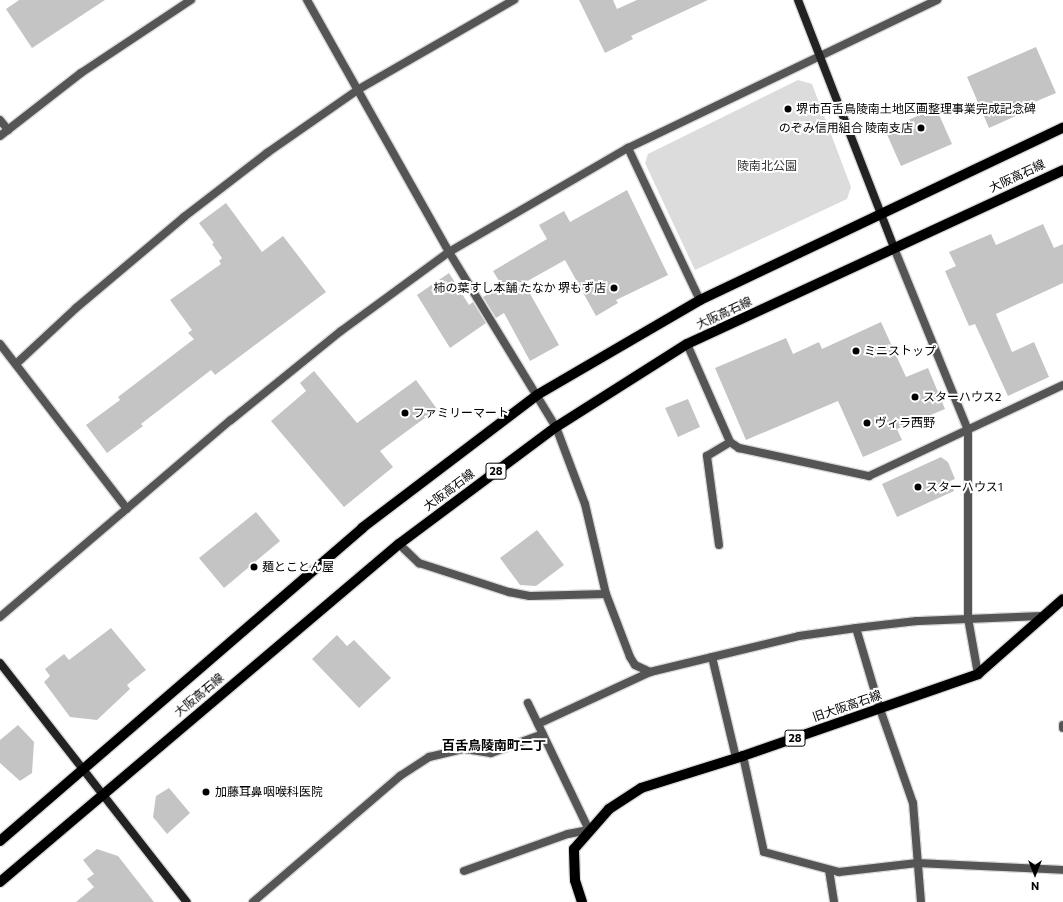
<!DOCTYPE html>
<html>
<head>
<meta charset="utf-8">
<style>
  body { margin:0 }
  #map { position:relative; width:1063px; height:902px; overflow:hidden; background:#fff; font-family:Commissioner,"Noto Sans JP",sans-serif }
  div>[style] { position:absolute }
  .green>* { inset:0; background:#dcdcdc }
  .building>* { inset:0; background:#c4c4c4 }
  .roads { filter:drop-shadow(1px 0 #dbdbdb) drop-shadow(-1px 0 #dbdbdb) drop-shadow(0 1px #dbdbdb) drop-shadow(0 -1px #dbdbdb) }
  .lane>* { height:8px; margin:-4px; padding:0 4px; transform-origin:4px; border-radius:4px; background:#555 }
  .street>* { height:8px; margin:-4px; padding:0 4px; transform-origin:4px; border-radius:4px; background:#555 }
  .secondary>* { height:8px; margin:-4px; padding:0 4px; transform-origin:4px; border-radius:4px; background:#222 }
  .primary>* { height:10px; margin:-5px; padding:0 5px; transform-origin:5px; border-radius:5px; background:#000 }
  .dots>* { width:11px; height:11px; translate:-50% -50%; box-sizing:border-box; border:2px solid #fff; border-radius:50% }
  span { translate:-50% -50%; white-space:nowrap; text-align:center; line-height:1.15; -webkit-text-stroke:4px #fff; paint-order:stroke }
  .shield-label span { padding:1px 3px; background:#fff; border:1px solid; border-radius:3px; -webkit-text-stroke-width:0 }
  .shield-label { font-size:11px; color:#000; font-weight:700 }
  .poi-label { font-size:12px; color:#000 }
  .left { translate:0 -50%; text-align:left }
  .right { translate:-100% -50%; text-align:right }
  .park-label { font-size:12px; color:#333 }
  .street-label { font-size:12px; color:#000 }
  .neighbourhood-label { font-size:13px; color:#000; font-weight:700 }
  .north { position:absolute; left:1015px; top:854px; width:40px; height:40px; -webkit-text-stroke:3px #fff; paint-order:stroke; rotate:180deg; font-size:11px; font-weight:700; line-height:16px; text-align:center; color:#000 }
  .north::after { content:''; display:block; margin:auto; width:14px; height:18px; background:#000; clip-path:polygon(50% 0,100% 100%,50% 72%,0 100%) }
</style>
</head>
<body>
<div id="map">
  <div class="green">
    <div style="clip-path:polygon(798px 80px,812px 84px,851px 187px,847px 199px,695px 270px,645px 163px,648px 154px)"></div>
  </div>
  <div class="building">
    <div style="clip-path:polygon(19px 0,105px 0,32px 48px,6px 9px)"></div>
    <div style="clip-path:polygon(579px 0,613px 0,617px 9px,637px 0,708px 0,631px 36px,633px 39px,605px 53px)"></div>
    <div style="clip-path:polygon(1036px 47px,1056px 93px,1023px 107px,1025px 112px,989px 128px,967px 77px)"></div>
    <div style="clip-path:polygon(936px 108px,952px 144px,901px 166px,885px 130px)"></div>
    <div style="clip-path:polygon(627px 190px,668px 275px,616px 300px,618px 303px,596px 316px,565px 260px,524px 283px,559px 345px,530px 361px,504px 313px,496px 318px,483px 297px,502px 286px,493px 271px,547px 239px,539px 225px,564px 211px,570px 222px)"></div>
    <div style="clip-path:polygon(226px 203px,262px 252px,283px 236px,326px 292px,215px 375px,211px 370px,141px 424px,143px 426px,107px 453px,86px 425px,120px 400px,118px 397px,194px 339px,188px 333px,192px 330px,170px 300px,221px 264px,219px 261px,222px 258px,212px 244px,214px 243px,199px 223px)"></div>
    <div style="clip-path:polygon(1043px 224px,1054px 248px,1063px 244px,1063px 283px,996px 314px,1012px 352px,1034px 342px,1049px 377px,1008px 396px,975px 324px,969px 326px,945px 271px,956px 266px,949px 252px,991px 234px,996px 245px)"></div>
    <div style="clip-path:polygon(449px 273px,469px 305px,473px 302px,486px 323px,450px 348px,417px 295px)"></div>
    <div style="clip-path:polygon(881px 322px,906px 377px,928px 368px,945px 409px,897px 429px,902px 440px,863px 457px,838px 401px,746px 440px,715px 368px,786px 338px,793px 354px,819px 342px,822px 349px)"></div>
    <div style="clip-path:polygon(314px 371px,357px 423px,416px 380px,437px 409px,380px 451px,393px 467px,344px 507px,271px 421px,306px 391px,300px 383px)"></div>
    <div style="clip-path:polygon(688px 399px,700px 427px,678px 437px,665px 408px)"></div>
    <div style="clip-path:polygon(941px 457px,948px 462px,955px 479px,950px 481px,954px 491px,897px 517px,882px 484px)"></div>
    <div style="clip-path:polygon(256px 512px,280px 541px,224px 588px,199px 558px)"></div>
    <div style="clip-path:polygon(537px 530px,564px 565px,536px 586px,520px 585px,500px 558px)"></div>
    <div style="clip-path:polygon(111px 628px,146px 670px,127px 685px,130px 689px,97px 720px,70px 717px,44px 682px,50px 676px,45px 669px,64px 654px,69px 660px)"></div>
    <div style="clip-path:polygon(337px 635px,347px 646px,354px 640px,391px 678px,359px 708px,312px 659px)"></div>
    <div style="clip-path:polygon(18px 725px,34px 742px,32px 773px,20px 781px,0 763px,0 740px)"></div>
    <div style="clip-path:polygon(169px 788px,190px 813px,167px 834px,153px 817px,156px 796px)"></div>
    <div style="clip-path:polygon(97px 849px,118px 856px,154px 902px,76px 902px,94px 887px,87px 879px,94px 874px,83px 860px)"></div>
  </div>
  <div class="roads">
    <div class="lane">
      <div style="left:556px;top:427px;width:82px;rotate:69.4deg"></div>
      <div style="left:585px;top:504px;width:92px;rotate:76.9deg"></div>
      <div style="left:399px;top:544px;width:28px;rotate:44deg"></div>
      <div style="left:419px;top:563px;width:95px;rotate:17.9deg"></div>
      <div style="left:509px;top:592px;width:21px;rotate:11deg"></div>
      <div style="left:530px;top:596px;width:76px;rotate:-1.5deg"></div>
      <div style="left:606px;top:594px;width:67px;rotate:69.1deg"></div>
      <div style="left:630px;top:657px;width:9px;rotate:58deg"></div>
      <div style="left:635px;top:665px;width:17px;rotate:25deg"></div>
      <div style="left:650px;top:672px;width:153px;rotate:-13.6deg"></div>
      <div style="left:799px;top:636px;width:58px;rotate:-8deg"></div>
      <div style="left:719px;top:545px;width:90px;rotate:-97.7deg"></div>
      <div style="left:707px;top:456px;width:27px;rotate:-31deg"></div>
      <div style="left:917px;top:621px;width:126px;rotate:-2.3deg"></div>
      <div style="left:712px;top:657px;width:104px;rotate:76.6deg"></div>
      <div style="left:880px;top:709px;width:100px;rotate:70.7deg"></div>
      <div style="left:913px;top:803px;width:99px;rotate:85.4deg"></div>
      <div style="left:538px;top:724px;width:123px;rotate:-24.9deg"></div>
      <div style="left:1063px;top:725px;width:3px;rotate:90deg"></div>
      <div style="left:464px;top:871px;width:110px;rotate:-19.6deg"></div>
      <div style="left:568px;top:834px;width:21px;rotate:-11deg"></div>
      <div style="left:589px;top:830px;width:141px;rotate:-115.7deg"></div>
    </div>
    <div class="street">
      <div style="left:307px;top:0;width:289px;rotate:60.6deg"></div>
      <div style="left:449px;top:252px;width:205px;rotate:58.6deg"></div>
      <div style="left:0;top:120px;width:13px;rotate:51deg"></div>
      <div style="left:0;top:136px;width:103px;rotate:-37.9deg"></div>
      <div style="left:81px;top:73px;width:132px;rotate:-33.6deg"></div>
      <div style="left:628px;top:148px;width:168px;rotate:64.7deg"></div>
      <div style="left:894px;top:248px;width:196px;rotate:67.9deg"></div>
      <div style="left:968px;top:430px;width:188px;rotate:90deg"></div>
      <div style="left:968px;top:618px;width:57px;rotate:79.9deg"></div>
      <div style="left:0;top:344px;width:208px;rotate:52.4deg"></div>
      <div style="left:687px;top:344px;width:107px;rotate:66.3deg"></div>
      <div style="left:730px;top:442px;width:11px;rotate:34deg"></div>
      <div style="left:739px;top:448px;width:133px;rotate:12.2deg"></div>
      <div style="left:869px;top:476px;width:214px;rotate:-25.1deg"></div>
      <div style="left:16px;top:364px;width:82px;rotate:-43deg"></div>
      <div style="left:76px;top:308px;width:141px;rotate:-40.1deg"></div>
      <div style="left:184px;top:217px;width:105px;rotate:-37.6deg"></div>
      <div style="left:267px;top:153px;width:112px;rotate:-34.8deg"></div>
      <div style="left:359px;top:89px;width:179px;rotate:-29.9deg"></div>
      <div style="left:0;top:617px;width:304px;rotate:-40.5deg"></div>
      <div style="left:231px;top:420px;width:141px;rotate:-39deg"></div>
      <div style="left:341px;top:331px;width:134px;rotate:-36.2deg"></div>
      <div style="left:449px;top:252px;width:207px;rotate:-30.2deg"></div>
      <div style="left:628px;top:148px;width:343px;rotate:-25.6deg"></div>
      <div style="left:880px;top:709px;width:84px;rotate:-106.5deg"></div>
      <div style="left:856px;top:628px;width:61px;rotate:-6.5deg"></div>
      <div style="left:743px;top:756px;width:98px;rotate:77.7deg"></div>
      <div style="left:764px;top:852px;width:78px;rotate:14.9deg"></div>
      <div style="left:839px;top:872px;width:79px;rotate:-6.6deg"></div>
      <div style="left:917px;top:863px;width:146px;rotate:2.7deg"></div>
      <div style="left:829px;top:870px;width:32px;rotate:81deg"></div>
      <div style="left:253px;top:902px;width:194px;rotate:-40.6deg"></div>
      <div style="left:400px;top:776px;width:35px;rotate:-33deg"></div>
      <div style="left:429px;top:757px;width:37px;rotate:-13deg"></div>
      <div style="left:465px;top:749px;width:26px;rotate:9deg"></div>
      <div style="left:491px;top:753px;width:55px;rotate:-20.1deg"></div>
    </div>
    <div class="secondary">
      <div style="left:798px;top:0;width:266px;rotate:68.8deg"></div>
      <div style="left:0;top:663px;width:303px;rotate:52deg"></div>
    </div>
    <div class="primary">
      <div style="left:0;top:841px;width:479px;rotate:-40.8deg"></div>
      <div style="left:362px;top:528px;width:220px;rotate:-37.2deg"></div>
      <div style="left:537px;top:395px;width:189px;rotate:-30.2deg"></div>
      <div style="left:700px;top:300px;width:402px;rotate:-25.4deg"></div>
      <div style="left:0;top:882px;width:523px;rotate:-40.27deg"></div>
      <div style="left:399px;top:544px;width:196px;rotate:-36.7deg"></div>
      <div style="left:556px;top:427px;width:155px;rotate:-32.4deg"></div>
      <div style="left:687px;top:344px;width:414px;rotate:-24.8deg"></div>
      <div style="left:582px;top:902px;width:23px;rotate:-108deg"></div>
      <div style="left:575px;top:880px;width:31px;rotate:-92deg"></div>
      <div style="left:574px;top:849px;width:53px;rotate:-48.8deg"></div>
      <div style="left:609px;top:809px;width:38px;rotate:-33deg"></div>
      <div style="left:641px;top:788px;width:107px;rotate:-17.4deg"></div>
      <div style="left:743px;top:756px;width:249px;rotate:-19.2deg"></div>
      <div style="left:978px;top:674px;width:113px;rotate:-41.4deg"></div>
    </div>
  </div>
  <div class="dots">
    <div style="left:788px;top:109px;background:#000"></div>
    <div style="left:921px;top:128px;background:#000"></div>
    <div style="left:614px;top:288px;background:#000"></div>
    <div style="left:856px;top:351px;background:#000"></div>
    <div style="left:915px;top:397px;background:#000"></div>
    <div style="left:405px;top:413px;background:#000"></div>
    <div style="left:867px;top:423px;background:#000"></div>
    <div style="left:918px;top:487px;background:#000"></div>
    <div style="left:254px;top:567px;background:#000"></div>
    <div style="left:206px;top:792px;background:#000"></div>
  </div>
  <div class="shield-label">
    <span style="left:496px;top:471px">28</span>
    <span style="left:795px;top:738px">28</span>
  </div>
  <div class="poi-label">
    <span class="left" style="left:796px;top:109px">堺市百舌鳥陵南土地区画整理事業完成記念碑</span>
    <span class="right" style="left:913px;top:128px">のぞみ信用組合 陵南支店</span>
    <span class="right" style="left:606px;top:288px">柿の葉すし本舗 たなか 堺もず店</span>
    <span class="left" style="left:864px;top:351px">ミニストップ</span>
    <span class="left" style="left:923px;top:397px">スターハウス2</span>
    <span class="left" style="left:413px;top:413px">ファミリーマート</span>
    <span class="left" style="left:875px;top:423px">ヴィラ西野</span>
    <span class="left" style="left:926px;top:487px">スターハウス1</span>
    <span class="left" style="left:262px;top:567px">麺とことん屋</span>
    <span class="left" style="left:215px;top:792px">加藤耳鼻咽喉科医院</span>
  </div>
  <div class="park-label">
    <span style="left:767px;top:166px">陵南北公園</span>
  </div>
  <div class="street-label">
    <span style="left:1017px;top:176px;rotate:-25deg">大阪高石線</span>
    <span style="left:724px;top:313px;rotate:-25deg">大阪高石線</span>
    <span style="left:449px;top:490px;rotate:-37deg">大阪高石線</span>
    <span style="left:199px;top:695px;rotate:-40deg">大阪高石線</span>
    <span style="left:847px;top:706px;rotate:-19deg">旧大阪高石線</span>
  </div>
  <div class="neighbourhood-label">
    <span style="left:494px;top:745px">百舌鳥陵南町二丁</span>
  </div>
  <div class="north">N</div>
</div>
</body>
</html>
